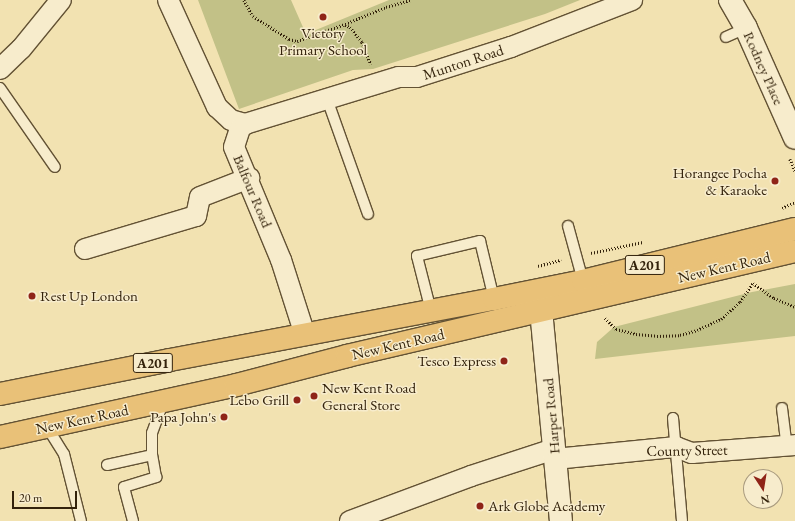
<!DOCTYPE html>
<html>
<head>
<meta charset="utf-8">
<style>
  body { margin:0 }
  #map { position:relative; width:795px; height:521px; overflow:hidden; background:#f2e2b1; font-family:"EB Garamond",serif }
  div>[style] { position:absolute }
  .green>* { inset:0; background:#c2c187 }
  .path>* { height:2.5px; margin-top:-1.25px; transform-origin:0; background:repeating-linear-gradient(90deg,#33220b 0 1px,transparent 0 3px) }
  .roads { filter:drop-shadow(1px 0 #635234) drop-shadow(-1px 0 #635234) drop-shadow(0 1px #635234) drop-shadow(0 -1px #635234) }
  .lane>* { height:10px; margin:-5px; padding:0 5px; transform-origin:5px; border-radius:5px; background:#f7eccc }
  .street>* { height:20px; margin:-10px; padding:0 10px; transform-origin:10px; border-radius:10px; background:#f7eccc }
  .secondary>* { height:22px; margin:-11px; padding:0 11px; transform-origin:11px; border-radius:11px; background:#f7eccc }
  .highway>* { height:22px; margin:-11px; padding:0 11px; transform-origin:11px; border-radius:11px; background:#e9c178 }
  .dots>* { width:11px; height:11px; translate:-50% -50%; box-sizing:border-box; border:2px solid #f7eccc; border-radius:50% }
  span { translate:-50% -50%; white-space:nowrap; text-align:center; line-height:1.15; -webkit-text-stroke:3px #f7eccc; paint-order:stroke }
  .shield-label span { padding:1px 3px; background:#f7eccc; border:1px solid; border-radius:3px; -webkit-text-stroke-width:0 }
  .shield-label { font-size:14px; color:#33220b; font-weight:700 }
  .poi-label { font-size:15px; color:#33220b }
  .right { translate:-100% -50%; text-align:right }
  .left { translate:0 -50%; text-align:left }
  .street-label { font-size:15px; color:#33220b }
  .north { position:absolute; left:743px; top:469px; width:40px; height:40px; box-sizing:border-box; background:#f7eccc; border:1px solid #a99b7f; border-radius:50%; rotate:168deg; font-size:11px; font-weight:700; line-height:16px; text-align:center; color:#33220b }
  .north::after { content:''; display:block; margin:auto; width:14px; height:18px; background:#8f2418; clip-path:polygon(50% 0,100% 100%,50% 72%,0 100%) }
  .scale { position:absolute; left:12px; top:491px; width:65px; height:18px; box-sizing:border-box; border:2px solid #33220b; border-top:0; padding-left:5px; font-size:12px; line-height:14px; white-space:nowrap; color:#33220b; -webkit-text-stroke:3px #f7eccc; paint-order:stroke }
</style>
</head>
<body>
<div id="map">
  <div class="green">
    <div style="clip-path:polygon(198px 0,291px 0,306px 34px,389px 0,580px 0,545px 14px,373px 69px,353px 70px,239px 109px)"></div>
    <div style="clip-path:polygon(795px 284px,795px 336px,595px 359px,597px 342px,614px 327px,752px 292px)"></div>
  </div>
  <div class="path">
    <div style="left:244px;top:0;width:18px;rotate:61deg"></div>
    <div style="left:253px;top:16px;width:43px;rotate:32.6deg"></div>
    <div style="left:289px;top:39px;width:8px;rotate:14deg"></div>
    <div style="left:297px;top:41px;width:51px;rotate:-19.5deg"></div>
    <div style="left:345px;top:24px;width:44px;rotate:-22.5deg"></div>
    <div style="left:386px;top:7px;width:26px;rotate:-16deg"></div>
    <div style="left:345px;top:25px;width:5px;rotate:22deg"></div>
    <div style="left:350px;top:27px;width:19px;rotate:51deg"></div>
    <div style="left:362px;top:42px;width:24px;rotate:68deg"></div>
    <div style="left:790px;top:159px;width:13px;rotate:67deg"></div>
    <div style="left:782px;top:208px;width:14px;rotate:-25deg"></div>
    <div style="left:591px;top:253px;width:53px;rotate:-11.9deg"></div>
    <div style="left:538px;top:266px;width:24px;rotate:-15deg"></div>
    <div style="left:605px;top:318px;width:16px;rotate:45deg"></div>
    <div style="left:616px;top:329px;width:21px;rotate:14deg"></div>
    <div style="left:636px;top:334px;width:21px;rotate:5deg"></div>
    <div style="left:657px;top:336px;width:23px;rotate:-2deg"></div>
    <div style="left:680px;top:335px;width:18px;rotate:-16deg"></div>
    <div style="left:697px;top:330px;width:26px;rotate:-25deg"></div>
    <div style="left:721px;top:319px;width:25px;rotate:-42deg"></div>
    <div style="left:740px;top:302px;width:23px;rotate:-56deg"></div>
    <div style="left:753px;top:283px;width:26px;rotate:36deg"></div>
    <div style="left:774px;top:298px;width:23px;rotate:23deg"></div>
  </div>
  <div class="roads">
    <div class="lane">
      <div style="left:726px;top:37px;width:22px;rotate:-24deg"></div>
      <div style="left:0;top:88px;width:96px;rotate:55.2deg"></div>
      <div style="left:327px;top:99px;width:122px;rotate:70.4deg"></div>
      <div style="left:568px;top:226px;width:57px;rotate:74.7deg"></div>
      <div style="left:431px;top:311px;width:57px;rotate:-104.3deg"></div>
      <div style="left:417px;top:256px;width:65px;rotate:-13.4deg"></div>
      <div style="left:480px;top:241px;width:60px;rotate:76.4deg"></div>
      <div style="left:782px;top:408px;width:38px;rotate:83deg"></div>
      <div style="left:673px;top:418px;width:103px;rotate:85deg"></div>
      <div style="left:47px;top:427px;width:32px;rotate:58deg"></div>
      <div style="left:64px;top:454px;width:69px;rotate:75.8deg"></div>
      <div style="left:107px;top:465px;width:46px;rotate:-12.5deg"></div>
      <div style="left:133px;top:521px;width:35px;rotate:-105deg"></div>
      <div style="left:124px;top:487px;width:34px;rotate:-17deg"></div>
      <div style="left:156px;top:477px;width:22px;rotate:-100deg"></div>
      <div style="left:152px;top:455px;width:22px;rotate:-90deg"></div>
      <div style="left:152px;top:433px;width:33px;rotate:-70deg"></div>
    </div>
    <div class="street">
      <div style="left:168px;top:0;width:118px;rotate:65.4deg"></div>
      <div style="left:217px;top:107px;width:19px;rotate:43deg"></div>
      <div style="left:231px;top:120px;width:15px;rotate:16deg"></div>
      <div style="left:0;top:69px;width:29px;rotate:-44deg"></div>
      <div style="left:21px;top:49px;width:63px;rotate:-50.8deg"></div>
      <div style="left:85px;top:249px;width:116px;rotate:-16.6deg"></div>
      <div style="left:196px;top:216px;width:19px;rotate:-78deg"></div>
      <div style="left:200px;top:197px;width:53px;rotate:-21.2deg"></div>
      <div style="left:305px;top:335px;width:79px;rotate:-107.7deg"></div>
      <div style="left:281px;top:260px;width:122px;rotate:-112.6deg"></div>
      <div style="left:234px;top:147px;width:20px;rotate:-72deg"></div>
      <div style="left:240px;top:128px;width:6px;rotate:-39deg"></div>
      <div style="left:245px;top:124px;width:161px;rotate:-17deg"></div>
      <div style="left:399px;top:77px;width:18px"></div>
      <div style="left:417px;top:77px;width:99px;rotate:-17.7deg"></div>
      <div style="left:511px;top:47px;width:130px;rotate:-21.2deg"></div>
      <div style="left:555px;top:459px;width:122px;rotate:-5.7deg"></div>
      <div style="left:676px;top:447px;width:17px;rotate:21deg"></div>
      <div style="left:692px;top:453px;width:103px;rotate:-4.4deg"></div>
      <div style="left:350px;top:521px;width:129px;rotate:-20.4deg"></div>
      <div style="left:471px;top:476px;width:87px;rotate:-18deg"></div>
    </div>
    <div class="secondary">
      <div style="left:730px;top:0;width:32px;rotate:60deg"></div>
      <div style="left:746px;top:28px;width:120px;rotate:66deg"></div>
      <div style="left:541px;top:310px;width:212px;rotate:84.6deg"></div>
    </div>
    <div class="highway">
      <div style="left:0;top:394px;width:173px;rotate:-11.3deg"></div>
      <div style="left:170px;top:360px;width:330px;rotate:-10.7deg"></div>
      <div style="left:494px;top:299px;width:91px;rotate:-11.4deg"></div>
      <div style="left:583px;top:281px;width:218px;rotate:-13.8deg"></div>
      <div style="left:0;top:437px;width:242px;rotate:-12.4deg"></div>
      <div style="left:236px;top:385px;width:115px;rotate:-14.6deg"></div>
      <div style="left:347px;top:356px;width:460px;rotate:-13.2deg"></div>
    </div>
  </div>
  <div class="dots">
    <div style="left:323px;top:17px;background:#8f2418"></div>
    <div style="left:775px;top:181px;background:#8f2418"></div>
    <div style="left:32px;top:296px;background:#8f2418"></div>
    <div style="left:504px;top:361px;background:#8f2418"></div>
    <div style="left:314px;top:396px;background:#8f2418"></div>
    <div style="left:297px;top:400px;background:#8f2418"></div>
    <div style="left:224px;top:417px;background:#8f2418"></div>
    <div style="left:480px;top:506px;background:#8f2418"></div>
  </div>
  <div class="shield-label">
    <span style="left:645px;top:265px">A201</span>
    <span style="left:153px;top:363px">A201</span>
  </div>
  <div class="poi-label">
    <span style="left:323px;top:41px">Victory<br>Primary School</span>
    <span class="right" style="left:767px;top:181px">Horangee Pocha<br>&amp; Karaoke</span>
    <span class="left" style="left:40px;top:296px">Rest Up London</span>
    <span class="right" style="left:496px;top:361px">Tesco Express</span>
    <span class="left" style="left:322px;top:396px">New Kent Road<br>General Store</span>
    <span class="right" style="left:289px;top:400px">Lebo Grill</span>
    <span class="right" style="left:216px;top:417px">Papa John's</span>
    <span class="left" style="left:488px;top:506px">Ark Globe Academy</span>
  </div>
  <div class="street-label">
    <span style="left:463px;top:62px;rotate:-18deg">Munton Road</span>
    <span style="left:764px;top:68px;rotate:66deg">Rodney Place</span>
    <span style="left:253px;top:191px;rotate:67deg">Balfour Road</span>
    <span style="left:724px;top:267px;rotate:-13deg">New Kent Road</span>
    <span style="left:398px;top:344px;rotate:-13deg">New Kent Road</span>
    <span style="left:551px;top:416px;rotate:-95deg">Harper Road</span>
    <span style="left:82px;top:419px;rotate:-12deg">New Kent Road</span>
    <span style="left:687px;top:450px;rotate:-1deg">County Street</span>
  </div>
  <div class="north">N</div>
  <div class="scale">20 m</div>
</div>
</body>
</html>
